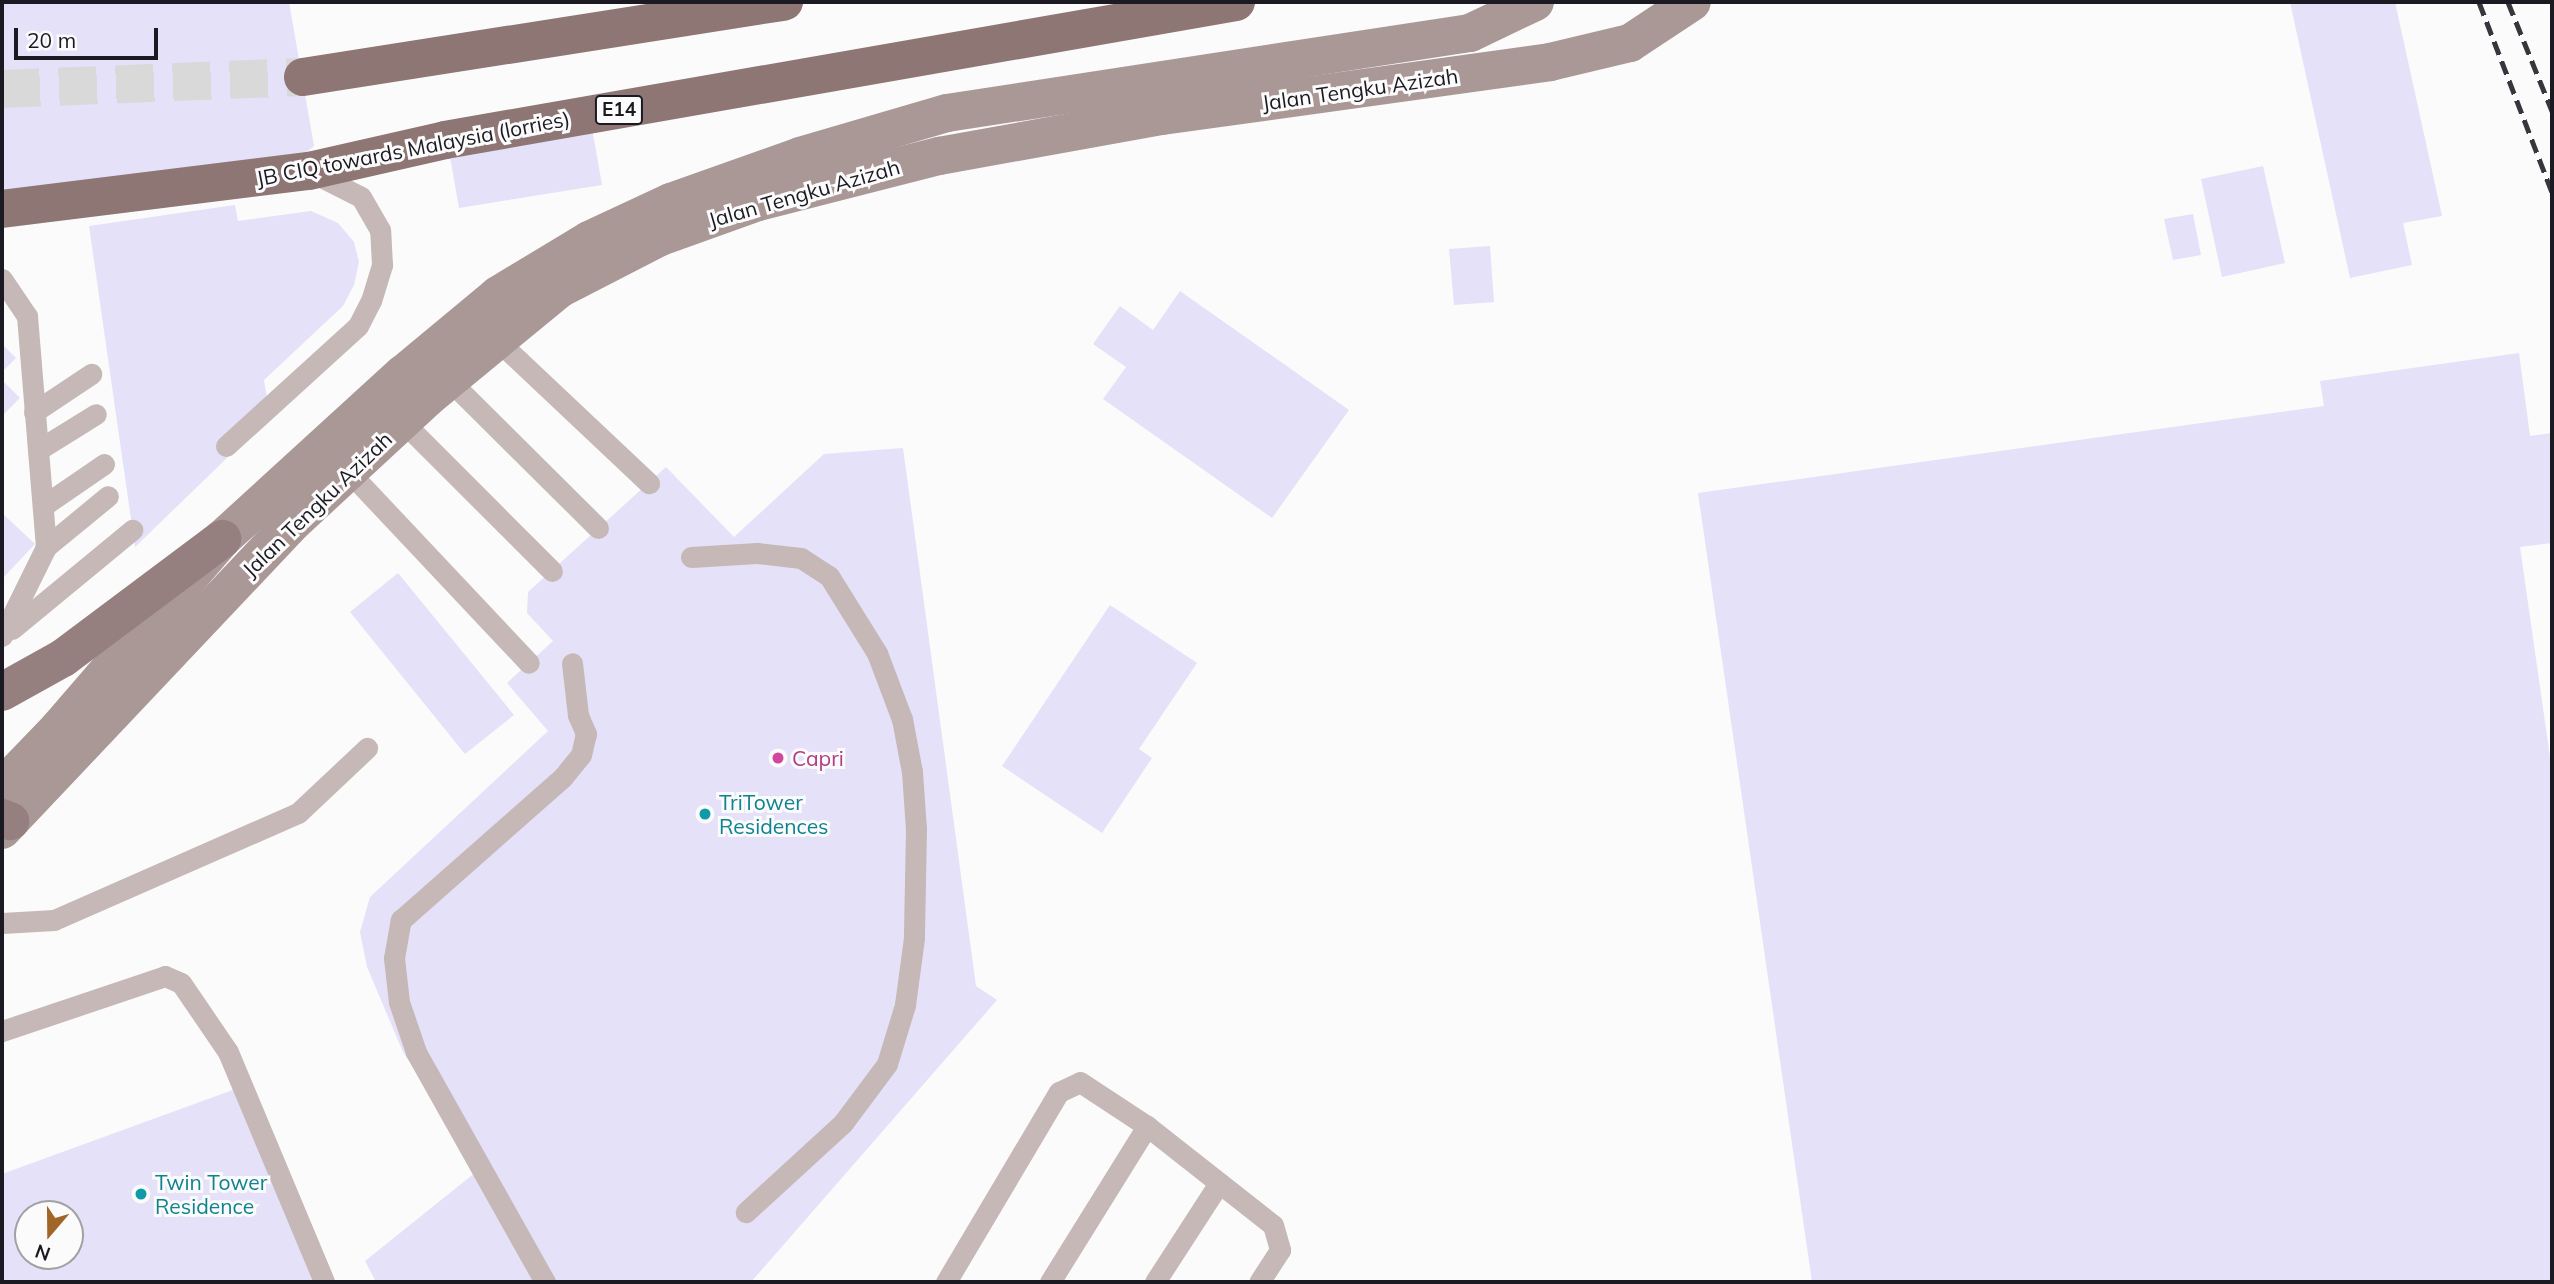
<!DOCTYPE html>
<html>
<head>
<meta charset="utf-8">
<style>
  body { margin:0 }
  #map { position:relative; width:2554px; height:1284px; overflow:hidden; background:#fbfbfb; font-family:Mulish,sans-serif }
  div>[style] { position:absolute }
  .building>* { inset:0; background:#e5e1f8 }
  .trunk-tunnel>* { height:38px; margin-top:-19px; transform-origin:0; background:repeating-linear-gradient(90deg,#d9d9da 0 38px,transparent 0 57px) }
  .service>* { height:21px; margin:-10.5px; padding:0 10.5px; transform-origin:10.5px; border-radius:10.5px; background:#c5b8b7 }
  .secondary>* { height:38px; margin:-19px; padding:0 19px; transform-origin:19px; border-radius:19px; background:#aa9897 }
  .primary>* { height:38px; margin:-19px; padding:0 19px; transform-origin:19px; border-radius:19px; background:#96807f }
  .trunk>* { height:38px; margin:-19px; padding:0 19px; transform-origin:19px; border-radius:19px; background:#8e7675 }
  .rail>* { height:5px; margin-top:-2.5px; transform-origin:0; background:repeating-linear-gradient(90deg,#37363d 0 14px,transparent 0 21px) }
  .dots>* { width:19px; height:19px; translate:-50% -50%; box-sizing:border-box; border:4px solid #fbfbfb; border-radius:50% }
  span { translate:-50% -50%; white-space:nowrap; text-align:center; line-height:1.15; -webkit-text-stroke:6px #fbfbfb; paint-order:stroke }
  .shield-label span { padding:2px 5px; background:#fbfbfb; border:2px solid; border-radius:5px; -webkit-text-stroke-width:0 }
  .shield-label { font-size:19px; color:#1b1a22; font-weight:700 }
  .street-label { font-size:21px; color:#1b1a22 }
  .hotel-label { font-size:21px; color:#b23c85 }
  .left { translate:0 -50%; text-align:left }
  .culture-label { font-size:21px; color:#0d838f }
  .frame { position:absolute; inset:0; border:4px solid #1b1a22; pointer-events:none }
  .north { position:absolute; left:14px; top:1200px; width:70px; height:70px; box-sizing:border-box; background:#fbfbfb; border:2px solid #a1a1a4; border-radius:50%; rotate:200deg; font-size:19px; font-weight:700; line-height:28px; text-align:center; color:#1b1a22 }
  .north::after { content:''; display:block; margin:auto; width:24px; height:32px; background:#a16527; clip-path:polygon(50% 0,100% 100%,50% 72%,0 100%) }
  .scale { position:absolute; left:14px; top:28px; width:144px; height:32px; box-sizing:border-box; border:4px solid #1b1a22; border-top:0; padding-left:9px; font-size:21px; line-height:24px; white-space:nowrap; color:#1b1a22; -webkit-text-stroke:5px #fbfbfb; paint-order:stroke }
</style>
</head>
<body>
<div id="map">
  <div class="building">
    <div style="clip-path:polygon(2px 2px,289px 2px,314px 146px,291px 164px,2px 218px)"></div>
    <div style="clip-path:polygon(2290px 2px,2395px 2px,2442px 216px,2403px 223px,2412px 265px,2350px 278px)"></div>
    <div style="clip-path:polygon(592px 128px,602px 185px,459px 208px,449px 151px)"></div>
    <div style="clip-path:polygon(2263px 166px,2285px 263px,2222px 277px,2201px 179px)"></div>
    <div style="clip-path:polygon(235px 205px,238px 221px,311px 211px,338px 223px,354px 242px,359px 262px,354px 285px,343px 306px,264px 380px,267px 398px,224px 435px,228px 457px,135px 547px,89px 226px)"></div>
    <div style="clip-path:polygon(2193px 214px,2201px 255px,2173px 260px,2164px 219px)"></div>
    <div style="clip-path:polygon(1490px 246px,1494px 302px,1454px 305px,1449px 249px)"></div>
    <div style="clip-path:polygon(1180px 291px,1349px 410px,1272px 518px,1103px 399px,1126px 367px,1093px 344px,1120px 306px,1153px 330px)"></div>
    <div style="clip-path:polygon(2px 344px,16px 358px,2px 372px)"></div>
    <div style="clip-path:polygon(2519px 353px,2530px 436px,2552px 433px,2552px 543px,2520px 547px,2552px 771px,2552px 1282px,1812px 1282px,1698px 493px,2324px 406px,2320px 381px)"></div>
    <div style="clip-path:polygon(2px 380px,20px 398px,2px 416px)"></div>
    <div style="clip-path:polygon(903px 448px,976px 986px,997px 1000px,751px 1282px,376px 1282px,365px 1261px,481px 1168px,403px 1052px,367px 967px,360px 932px,370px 897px,548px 731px,507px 683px,553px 641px,527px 613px,528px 592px,666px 467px,734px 537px,824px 454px)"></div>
    <div style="clip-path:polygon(2px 513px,35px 544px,2px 579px)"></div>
    <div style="clip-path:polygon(398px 573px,514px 715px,465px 754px,350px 612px)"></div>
    <div style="clip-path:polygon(1110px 605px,1197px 663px,1139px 749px,1152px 758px,1102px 833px,1002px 766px)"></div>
    <div style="clip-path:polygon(evenodd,241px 1087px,313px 1282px,2px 1282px,2px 1174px,241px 1087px,28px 1214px,70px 1214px,70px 1256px,28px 1256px,28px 1214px)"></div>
  </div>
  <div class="trunk-tunnel">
    <div style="left:2px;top:89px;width:301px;rotate:-2.3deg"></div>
  </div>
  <div class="service">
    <div style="left:2px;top:279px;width:45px;rotate:56deg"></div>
    <div style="left:27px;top:316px;width:232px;rotate:85.3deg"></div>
    <div style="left:46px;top:547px;width:99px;rotate:116.3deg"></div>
    <div style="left:497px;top:340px;width:209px;rotate:43.3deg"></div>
    <div style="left:449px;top:380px;width:210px;rotate:44.8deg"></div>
    <div style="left:34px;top:412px;width:69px;rotate:-33.7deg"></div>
    <div style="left:402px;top:421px;width:212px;rotate:45deg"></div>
    <div style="left:226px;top:446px;width:178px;rotate:-42.3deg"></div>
    <div style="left:358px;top:326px;width:28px;rotate:-63deg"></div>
    <div style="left:371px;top:301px;width:38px;rotate:-73deg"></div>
    <div style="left:382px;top:265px;width:35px;rotate:-93deg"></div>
    <div style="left:380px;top:230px;width:38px;rotate:-120deg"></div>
    <div style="left:361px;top:197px;width:56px;rotate:-153.4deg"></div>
    <div style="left:38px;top:450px;width:68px;rotate:-31.8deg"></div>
    <div style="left:349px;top:472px;width:262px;rotate:46.7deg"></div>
    <div style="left:43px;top:506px;width:74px;rotate:-34.5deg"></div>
    <div style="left:46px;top:547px;width:80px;rotate:-39.4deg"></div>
    <div style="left:691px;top:557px;width:66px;rotate:-3.5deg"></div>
    <div style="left:757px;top:553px;width:44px;rotate:6.5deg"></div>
    <div style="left:801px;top:558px;width:33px;rotate:33deg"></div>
    <div style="left:829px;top:576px;width:91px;rotate:58.1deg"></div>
    <div style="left:877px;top:653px;width:71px;rotate:69.3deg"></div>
    <div style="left:902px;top:719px;width:54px;rotate:79.3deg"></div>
    <div style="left:912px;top:772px;width:57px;rotate:86deg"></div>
    <div style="left:916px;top:829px;width:109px;rotate:91.1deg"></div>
    <div style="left:914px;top:938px;width:68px;rotate:97.7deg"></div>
    <div style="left:905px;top:1005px;width:62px;rotate:107deg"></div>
    <div style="left:887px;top:1064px;width:74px;rotate:126.7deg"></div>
    <div style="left:843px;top:1123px;width:132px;rotate:137.5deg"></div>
    <div style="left:12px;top:629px;width:156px;rotate:-39.5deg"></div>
    <div style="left:2px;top:923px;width:52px;rotate:-3.3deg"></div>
    <div style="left:54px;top:920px;width:266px;rotate:-23.7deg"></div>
    <div style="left:298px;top:813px;width:95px;rotate:-43.3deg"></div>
    <div style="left:2px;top:1031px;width:172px;rotate:-18.6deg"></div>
    <div style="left:165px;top:976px;width:17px;rotate:24deg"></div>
    <div style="left:181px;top:983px;width:83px;rotate:55.7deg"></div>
    <div style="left:228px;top:1052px;width:249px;rotate:67.3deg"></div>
    <div style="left:545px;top:1282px;width:264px;rotate:-119.3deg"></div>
    <div style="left:416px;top:1052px;width:53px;rotate:-108.8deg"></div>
    <div style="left:399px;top:1002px;width:44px;rotate:-96.5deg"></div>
    <div style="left:394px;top:958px;width:39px;rotate:-80deg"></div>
    <div style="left:401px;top:920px;width:216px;rotate:-41.4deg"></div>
    <div style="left:563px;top:777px;width:28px;rotate:-51deg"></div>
    <div style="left:581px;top:755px;width:22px;rotate:-77deg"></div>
    <div style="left:586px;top:734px;width:21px;rotate:-113deg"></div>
    <div style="left:578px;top:715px;width:52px;rotate:-96.6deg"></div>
    <div style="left:946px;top:1282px;width:221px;rotate:-59.3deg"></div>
    <div style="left:1059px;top:1092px;width:23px;rotate:-25deg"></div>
    <div style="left:1080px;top:1082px;width:80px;rotate:33.3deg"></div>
    <div style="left:1147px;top:1126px;width:160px;rotate:38.2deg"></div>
    <div style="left:1273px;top:1225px;width:26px;rotate:74deg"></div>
    <div style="left:1280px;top:1250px;width:38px;rotate:123deg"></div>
    <div style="left:1050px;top:1282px;width:184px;rotate:-58.1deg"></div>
    <div style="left:1155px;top:1282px;width:118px;rotate:-57.1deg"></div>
  </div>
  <div class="secondary">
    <div style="left:2px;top:787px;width:81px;rotate:-46deg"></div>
    <div style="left:58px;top:729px;width:251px;rotate:-49.2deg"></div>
    <div style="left:222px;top:539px;width:245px;rotate:-42.4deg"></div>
    <div style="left:403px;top:374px;width:124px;rotate:-39.7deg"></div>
    <div style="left:498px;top:295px;width:106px;rotate:-31.1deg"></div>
    <div style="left:589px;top:240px;width:90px;rotate:-24.9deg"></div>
    <div style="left:671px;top:202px;width:137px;rotate:-19.6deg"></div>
    <div style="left:800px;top:156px;width:153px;rotate:-16.3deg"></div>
    <div style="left:947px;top:113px;width:529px;rotate:-8.7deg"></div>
    <div style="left:1470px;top:33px;width:72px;rotate:-25.5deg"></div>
    <div style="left:2px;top:830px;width:418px;rotate:-46.6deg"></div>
    <div style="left:289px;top:526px;width:188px;rotate:-42.8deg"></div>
    <div style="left:427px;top:398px;width:171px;rotate:-39.5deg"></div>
    <div style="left:559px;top:289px;width:114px;rotate:-27.2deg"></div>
    <div style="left:660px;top:237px;width:104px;rotate:-19.7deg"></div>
    <div style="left:758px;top:202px;width:187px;rotate:-14.3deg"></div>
    <div style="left:939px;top:156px;width:227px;rotate:-10.2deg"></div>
    <div style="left:1162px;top:116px;width:392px;rotate:-7.9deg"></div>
    <div style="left:1550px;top:62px;width:82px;rotate:-13.4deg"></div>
    <div style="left:1630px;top:43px;width:74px;rotate:-33.5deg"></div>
  </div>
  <div class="primary">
    <div style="left:2px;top:692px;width:70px;rotate:-29.1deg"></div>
    <div style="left:63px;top:658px;width:199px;rotate:-36.8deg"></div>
    <div style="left:2px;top:818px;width:9px;rotate:21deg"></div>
  </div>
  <div class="trunk">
    <div style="left:303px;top:77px;width:487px;rotate:-8.9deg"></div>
    <div style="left:2px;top:209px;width:309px;rotate:-7.1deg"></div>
    <div style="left:309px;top:171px;width:139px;rotate:-12.8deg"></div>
    <div style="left:445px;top:140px;width:803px;rotate:-9.9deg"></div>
  </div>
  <div class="rail">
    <div style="left:2479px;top:2px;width:204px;rotate:69deg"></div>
    <div style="left:2508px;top:2px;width:118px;rotate:68deg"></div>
  </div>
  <div class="dots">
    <div style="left:778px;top:758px;background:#d1479c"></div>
    <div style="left:705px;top:814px;background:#0f9aa8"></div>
    <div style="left:141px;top:1194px;background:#0f9aa8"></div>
  </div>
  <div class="shield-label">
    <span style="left:619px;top:110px">E14</span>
  </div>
  <div class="street-label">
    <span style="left:1360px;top:89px;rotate:-8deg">Jalan Tengku Azizah</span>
    <span style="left:413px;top:148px;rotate:-11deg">JB CIQ towards Malaysia (lorries)</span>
    <span style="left:804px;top:193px;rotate:-16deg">Jalan Tengku Azizah</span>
    <span style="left:317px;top:504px;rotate:-44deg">Jalan Tengku Azizah</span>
  </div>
  <div class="hotel-label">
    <span class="left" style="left:792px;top:758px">Capri</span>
  </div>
  <div class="culture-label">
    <span class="left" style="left:719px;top:814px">TriTower<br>Residences</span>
    <span class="left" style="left:155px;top:1194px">Twin Tower<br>Residence</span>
  </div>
  <div class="frame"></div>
  <div class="north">N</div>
  <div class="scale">20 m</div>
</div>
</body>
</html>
